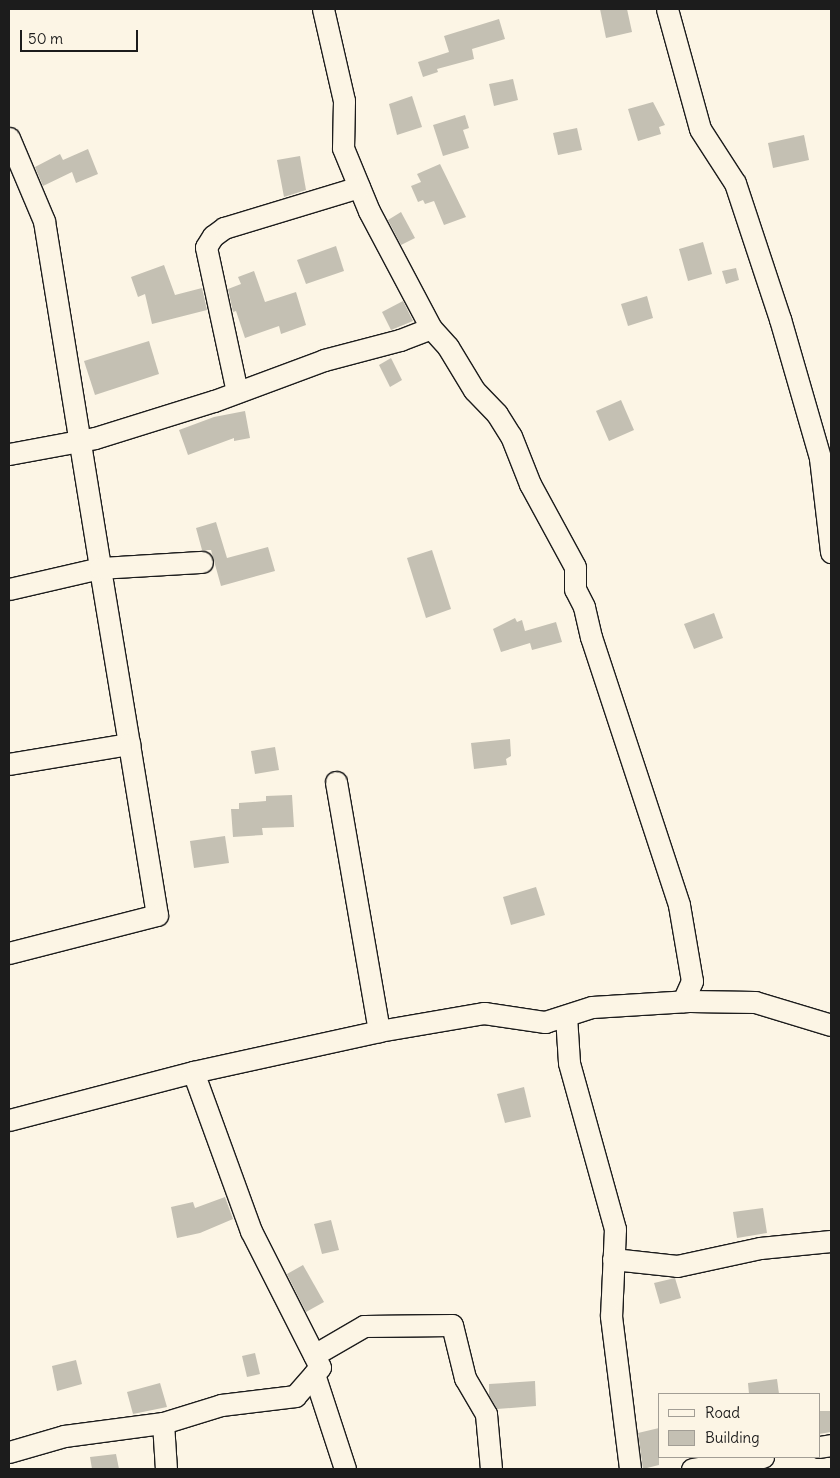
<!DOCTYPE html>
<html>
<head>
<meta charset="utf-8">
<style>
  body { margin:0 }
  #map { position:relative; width:840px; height:1478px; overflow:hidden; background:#fcf5e5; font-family:Delius,sans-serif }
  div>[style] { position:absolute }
  .building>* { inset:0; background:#c4c0b3 }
  .roads { filter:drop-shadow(1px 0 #1c1c1c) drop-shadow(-1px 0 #1c1c1c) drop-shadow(0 1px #1c1c1c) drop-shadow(0 -1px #1c1c1c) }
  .minor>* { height:21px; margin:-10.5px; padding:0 10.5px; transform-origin:10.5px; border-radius:10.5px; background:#fcf5e5 }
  span { translate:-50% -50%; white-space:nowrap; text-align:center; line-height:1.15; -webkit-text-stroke:5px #fcf5e5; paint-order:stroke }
  .frame { position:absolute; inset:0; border:10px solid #1c1c1c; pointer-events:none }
  .legend { position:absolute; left:658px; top:1393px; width:162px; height:65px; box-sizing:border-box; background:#fcf5e5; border:1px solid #a29e95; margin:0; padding:6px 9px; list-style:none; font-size:15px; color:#1c1c1c }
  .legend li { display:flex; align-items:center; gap:10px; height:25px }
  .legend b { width:25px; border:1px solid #a29e95 }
  .scale { position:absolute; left:20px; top:30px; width:118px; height:22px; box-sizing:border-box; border:2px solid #1c1c1c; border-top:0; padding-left:6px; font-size:15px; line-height:18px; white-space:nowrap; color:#1c1c1c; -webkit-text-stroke:4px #fcf5e5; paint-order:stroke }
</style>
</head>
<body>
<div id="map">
  <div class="building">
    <div style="clip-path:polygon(600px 9px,627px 9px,632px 32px,606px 38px)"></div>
    <div style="clip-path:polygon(499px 19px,505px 39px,472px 49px,474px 59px,437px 69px,438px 72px,423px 77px,418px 62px,449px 52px,444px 36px)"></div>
    <div style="clip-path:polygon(513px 79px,518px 100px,494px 106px,489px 84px)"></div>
    <div style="clip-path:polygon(412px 96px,422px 127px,397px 135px,389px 104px)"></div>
    <div style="clip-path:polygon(653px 102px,665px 125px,659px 127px,661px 134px,638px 141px,628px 109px)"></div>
    <div style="clip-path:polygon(465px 115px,469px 128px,463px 130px,469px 148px,443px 156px,433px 125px)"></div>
    <div style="clip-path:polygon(577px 128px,582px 150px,558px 155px,553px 133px)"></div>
    <div style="clip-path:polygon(804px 135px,809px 160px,773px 168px,768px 143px)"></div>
    <div style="clip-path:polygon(88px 149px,98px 174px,76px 183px,72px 172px,43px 186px,35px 167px,60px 154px,63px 160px)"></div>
    <div style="clip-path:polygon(300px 156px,306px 190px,284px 197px,277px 160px)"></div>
    <div style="clip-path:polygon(440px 164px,466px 217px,444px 225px,434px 201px,425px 204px,423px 200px,418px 202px,411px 186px,421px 182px,417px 174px)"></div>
    <div style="clip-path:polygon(401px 212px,415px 238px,401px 245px,388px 220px)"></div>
    <div style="clip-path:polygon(703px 242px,712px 274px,688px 281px,679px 249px)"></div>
    <div style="clip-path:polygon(336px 246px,344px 271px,306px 284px,297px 260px)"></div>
    <div style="clip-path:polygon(164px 265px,175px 295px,202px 288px,207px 310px,152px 324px,145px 294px,138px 297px,131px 277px)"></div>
    <div style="clip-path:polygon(736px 268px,739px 280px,726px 284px,722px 271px)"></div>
    <div style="clip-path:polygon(254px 271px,265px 302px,296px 292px,306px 325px,281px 334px,279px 326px,245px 338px,236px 311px,233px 312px,228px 289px,241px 284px,238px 277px)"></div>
    <div style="clip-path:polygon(647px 296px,653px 318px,628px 326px,621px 304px)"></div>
    <div style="clip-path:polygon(403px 301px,413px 321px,391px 330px,382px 312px)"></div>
    <div style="clip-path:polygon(149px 341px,159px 374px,95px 395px,84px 361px)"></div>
    <div style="clip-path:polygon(391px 358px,402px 380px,390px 387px,379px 365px)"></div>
    <div style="clip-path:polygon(621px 400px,634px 430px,609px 441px,596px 411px)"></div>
    <div style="clip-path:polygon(245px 411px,250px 438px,234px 441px,234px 438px,188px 455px,179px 430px,214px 417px)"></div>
    <div style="clip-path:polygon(216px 522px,227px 558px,268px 547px,275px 571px,221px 586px,211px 550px,202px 550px,196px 528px)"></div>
    <div style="clip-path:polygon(432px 550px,451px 609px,426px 618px,407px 558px)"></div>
    <div style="clip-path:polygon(714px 613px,723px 638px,694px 649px,684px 624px)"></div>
    <div style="clip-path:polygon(515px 618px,517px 622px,522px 620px,525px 631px,556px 622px,562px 642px,532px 650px,530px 643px,501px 652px,493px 629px)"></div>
    <div style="clip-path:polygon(510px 739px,511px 756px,506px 759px,507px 765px,474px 769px,471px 743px)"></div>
    <div style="clip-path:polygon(275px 747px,279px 770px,255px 774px,251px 751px)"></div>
    <div style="clip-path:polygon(292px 795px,294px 827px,262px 828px,263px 835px,233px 837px,231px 809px,239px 809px,239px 803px,266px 801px,266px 796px)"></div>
    <div style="clip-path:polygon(225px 836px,229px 863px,194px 868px,190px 841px)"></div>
    <div style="clip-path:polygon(536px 887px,545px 915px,511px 925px,503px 897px)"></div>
    <div style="clip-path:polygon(524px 1087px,531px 1117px,505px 1123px,497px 1094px)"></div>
    <div style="clip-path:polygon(225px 1197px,233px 1219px,200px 1233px,177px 1238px,171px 1207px,193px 1202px,195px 1208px)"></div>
    <div style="clip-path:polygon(763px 1208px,767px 1233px,737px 1238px,733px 1212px)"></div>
    <div style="clip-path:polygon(331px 1220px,339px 1250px,322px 1254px,314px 1224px)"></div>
    <div style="clip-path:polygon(303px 1265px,324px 1302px,306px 1312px,287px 1274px)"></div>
    <div style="clip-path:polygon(675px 1278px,681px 1298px,660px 1304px,654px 1283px)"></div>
    <div style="clip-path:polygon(255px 1353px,260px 1374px,247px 1377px,242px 1356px)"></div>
    <div style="clip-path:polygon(76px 1360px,82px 1384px,57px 1391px,52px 1366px)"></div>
    <div style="clip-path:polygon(777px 1379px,779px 1394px,749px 1394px,748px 1383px)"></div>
    <div style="clip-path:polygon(535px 1381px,536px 1406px,497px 1409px,489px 1395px,489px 1384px)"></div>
    <div style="clip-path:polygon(160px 1383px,167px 1407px,133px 1414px,127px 1392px)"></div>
    <div style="clip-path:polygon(819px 1411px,831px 1411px,831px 1432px,819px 1434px)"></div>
    <div style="clip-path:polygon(659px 1428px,659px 1465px,643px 1469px,638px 1433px)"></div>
    <div style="clip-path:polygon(116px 1454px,119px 1469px,92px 1469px,90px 1457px)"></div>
  </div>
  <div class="roads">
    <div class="minor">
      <div style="left:323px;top:9px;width:94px;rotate:77.1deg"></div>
      <div style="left:344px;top:101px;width:47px;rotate:91.2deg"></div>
      <div style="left:343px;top:148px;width:68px;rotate:67.6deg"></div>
      <div style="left:369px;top:211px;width:132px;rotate:62.1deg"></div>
      <div style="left:431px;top:328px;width:25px;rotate:48deg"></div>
      <div style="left:448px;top:347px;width:50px;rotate:58.8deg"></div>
      <div style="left:474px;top:390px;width:33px;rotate:46deg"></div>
      <div style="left:497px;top:414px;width:26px;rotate:58deg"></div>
      <div style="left:511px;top:436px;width:52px;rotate:68.4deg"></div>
      <div style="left:530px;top:484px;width:94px;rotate:61.5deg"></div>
      <div style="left:575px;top:567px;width:22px;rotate:90deg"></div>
      <div style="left:575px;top:589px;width:20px;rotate:63deg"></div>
      <div style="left:584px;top:607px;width:31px;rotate:77deg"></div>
      <div style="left:591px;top:637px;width:282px;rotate:71.8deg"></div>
      <div style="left:679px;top:905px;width:77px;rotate:80.3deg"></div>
      <div style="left:692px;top:981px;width:22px;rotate:114deg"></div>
      <div style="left:667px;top:9px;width:124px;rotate:74.6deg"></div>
      <div style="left:700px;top:129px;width:64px;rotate:57.1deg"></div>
      <div style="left:735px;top:183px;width:143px;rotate:71.7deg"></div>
      <div style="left:780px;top:319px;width:145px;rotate:73.9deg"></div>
      <div style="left:820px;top:458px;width:95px;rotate:83.3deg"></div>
      <div style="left:9px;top:138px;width:90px;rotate:67.1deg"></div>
      <div style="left:44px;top:221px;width:351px;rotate:80.8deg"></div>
      <div style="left:100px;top:568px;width:93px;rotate:167deg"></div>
      <div style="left:237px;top:392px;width:148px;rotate:-102.1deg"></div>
      <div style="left:206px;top:247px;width:13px;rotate:-58deg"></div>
      <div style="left:213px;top:236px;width:14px;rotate:-36deg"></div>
      <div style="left:224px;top:228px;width:141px;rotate:-16.9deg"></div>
      <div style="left:9px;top:454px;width:87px;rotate:-10.5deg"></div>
      <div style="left:95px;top:438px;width:125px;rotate:-17.3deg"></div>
      <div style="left:214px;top:401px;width:117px;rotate:-20.4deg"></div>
      <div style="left:324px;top:360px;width:79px;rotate:-14.7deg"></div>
      <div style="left:400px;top:340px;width:33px;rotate:-21deg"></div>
      <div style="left:129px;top:744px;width:178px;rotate:-99.4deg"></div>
      <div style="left:100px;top:568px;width:102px;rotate:-3.4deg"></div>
      <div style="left:9px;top:764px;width:122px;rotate:-9.5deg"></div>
      <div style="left:129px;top:744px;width:173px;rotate:80.7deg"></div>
      <div style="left:157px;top:915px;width:153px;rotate:165.6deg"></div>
      <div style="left:336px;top:782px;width:253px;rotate:80.2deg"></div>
      <div style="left:566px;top:1016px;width:47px;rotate:86.3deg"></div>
      <div style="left:569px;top:1063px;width:172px;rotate:74.5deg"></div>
      <div style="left:615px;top:1229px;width:87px;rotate:92.6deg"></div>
      <div style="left:611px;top:1316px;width:154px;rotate:82.9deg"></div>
      <div style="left:9px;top:1120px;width:190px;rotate:-14.6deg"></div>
      <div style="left:193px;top:1072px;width:190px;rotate:-12.4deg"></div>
      <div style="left:379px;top:1031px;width:107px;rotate:-9.7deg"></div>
      <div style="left:484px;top:1013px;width:62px;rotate:8.4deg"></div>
      <div style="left:545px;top:1022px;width:49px;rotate:-17.7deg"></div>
      <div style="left:592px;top:1007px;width:97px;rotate:-3.5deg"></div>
      <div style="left:689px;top:1001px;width:66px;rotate:0.9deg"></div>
      <div style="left:755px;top:1002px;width:79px;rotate:16.8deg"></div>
      <div style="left:613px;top:1259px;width:64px;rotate:6.2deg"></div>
      <div style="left:677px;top:1266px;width:85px;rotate:-12.2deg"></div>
      <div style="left:760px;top:1248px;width:71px;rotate:-5.6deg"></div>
      <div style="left:314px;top:1355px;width:58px;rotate:-30.1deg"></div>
      <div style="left:364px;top:1326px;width:88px;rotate:-0.7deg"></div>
      <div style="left:452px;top:1325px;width:55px;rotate:76.2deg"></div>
      <div style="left:465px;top:1378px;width:42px;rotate:59.7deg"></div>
      <div style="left:486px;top:1414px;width:55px;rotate:84.8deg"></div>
      <div style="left:314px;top:1374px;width:100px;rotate:71.9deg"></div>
      <div style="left:163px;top:1423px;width:46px;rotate:86.3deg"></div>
      <div style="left:819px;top:1447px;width:12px;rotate:-9deg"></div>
      <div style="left:9px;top:1452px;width:57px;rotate:-16.2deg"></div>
      <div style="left:64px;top:1436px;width:100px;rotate:-7.5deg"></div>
      <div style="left:163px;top:1423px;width:61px;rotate:-17.2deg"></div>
      <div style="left:221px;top:1405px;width:75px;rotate:-6.9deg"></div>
      <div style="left:295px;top:1396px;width:38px;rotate:-49deg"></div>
      <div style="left:320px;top:1367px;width:153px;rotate:-116.9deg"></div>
      <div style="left:251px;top:1231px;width:169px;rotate:-110deg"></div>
      <div style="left:692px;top:1469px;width:72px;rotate:-9.6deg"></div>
    </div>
  </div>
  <div class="frame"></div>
  <ul class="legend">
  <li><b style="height:6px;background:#fcf5e5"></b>Road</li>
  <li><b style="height:14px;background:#c4c0b3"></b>Building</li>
  </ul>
  <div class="scale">50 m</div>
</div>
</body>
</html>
